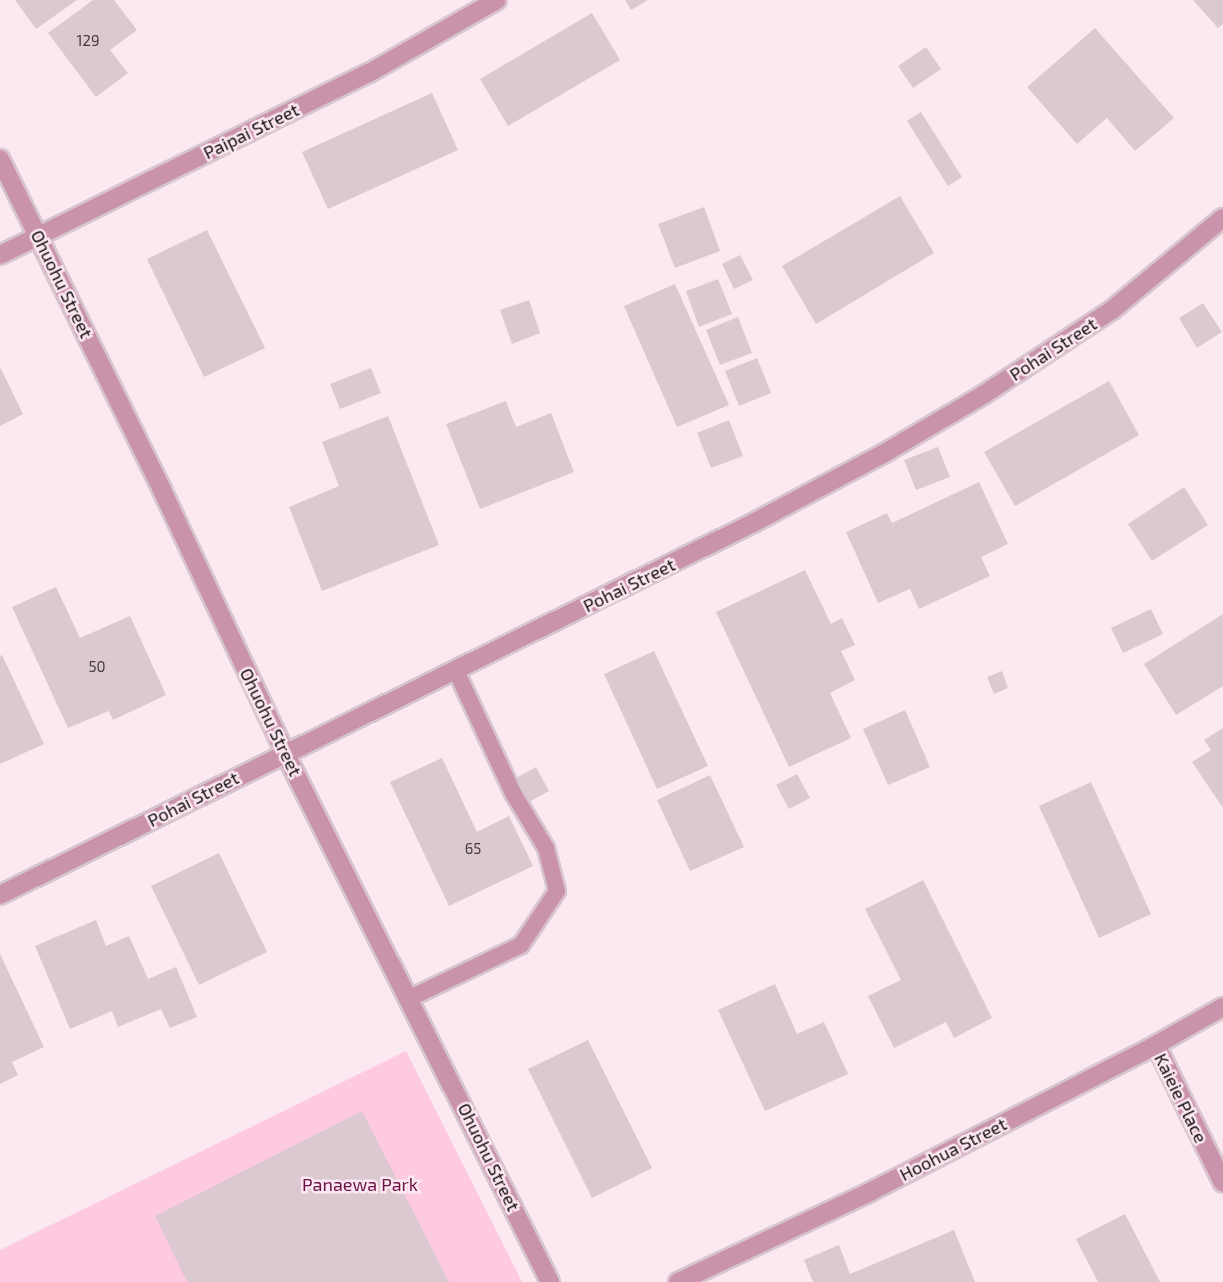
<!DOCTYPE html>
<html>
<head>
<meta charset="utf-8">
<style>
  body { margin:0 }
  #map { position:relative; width:1223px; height:1282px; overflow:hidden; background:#fce8f1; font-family:"Exo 2",sans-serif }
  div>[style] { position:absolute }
  .green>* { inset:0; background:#fecae1 }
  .building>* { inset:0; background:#dcc8d0 }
  .roads { filter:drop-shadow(2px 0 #d7c5cd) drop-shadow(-2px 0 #d7c5cd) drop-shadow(0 2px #d7c5cd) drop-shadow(0 -2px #d7c5cd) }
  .service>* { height:16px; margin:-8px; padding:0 8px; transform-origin:8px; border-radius:8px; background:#ca93ac }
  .minor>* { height:18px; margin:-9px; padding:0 9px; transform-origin:9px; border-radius:9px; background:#ca93ac }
  .tertiary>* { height:18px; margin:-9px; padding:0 9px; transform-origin:9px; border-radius:9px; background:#ca93ac }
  span { translate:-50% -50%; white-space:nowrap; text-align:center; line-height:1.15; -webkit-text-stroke:5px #fce8f1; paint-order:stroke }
  .number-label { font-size:15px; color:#463c40 }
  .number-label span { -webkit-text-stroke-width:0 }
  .street-label { font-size:18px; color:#140d10 }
  .park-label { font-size:18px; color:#6c1146 }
</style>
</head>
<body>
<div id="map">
  <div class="green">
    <div style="clip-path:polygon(406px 1051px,522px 1282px,0 1282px,0 1250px)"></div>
  </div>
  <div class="building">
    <div style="clip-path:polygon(15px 0,77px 0,36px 29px)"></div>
    <div style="clip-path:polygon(93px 0,114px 0,137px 30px,110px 50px,128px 73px,96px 97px,48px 33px)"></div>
    <div style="clip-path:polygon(625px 0,648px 0,631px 10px)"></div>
    <div style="clip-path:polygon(1193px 0,1223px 0,1223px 24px,1218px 28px)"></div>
    <div style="clip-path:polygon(592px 13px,620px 60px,508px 126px,480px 79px)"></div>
    <div style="clip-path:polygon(1095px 28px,1174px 118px,1135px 151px,1107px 118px,1077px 144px,1027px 87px)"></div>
    <div style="clip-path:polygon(926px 47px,941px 69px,913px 88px,898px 66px)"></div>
    <div style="clip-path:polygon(432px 93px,458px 150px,328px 209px,302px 152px)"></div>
    <div style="clip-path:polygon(921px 112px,962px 177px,948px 186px,907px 121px)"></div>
    <div style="clip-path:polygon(900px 196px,934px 253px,816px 324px,782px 266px)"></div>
    <div style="clip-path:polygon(704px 207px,720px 251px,675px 268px,658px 224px)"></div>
    <div style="clip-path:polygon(207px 230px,265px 348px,204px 377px,147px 259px)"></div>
    <div style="clip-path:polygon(740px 255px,753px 280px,734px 289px,722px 264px)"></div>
    <div style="clip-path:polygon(718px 279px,732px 314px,699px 327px,686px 291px)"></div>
    <div style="clip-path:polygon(675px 284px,729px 405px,677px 427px,624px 306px)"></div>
    <div style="clip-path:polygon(529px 300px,540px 333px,512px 344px,500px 310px)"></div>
    <div style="clip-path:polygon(1203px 303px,1222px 332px,1197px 348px,1179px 318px)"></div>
    <div style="clip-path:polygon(738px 317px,752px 353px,720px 365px,706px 330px)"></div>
    <div style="clip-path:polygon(757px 358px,771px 393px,739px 406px,725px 371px)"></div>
    <div style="clip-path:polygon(0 367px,23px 414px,0 426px)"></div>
    <div style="clip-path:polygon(371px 368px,381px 393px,340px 409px,330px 384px)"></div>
    <div style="clip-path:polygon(1109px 381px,1139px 435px,1015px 506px,984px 452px)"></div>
    <div style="clip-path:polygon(506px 401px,516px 427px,551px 413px,574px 472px,480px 509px,446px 424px)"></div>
    <div style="clip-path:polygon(388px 416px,439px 545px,322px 591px,289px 507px,339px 486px,322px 442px)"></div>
    <div style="clip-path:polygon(729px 420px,743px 456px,711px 468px,697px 433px)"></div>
    <div style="clip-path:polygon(938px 447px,950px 477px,916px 490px,904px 460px)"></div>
    <div style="clip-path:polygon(979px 482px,1008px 544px,981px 557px,990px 576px,919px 609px,910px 589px,878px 603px,846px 532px,887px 513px,892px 523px)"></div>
    <div style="clip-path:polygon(1184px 487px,1208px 525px,1152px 561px,1128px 524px)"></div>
    <div style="clip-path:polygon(805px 570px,831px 624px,842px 618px,855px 645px,841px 651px,855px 680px,830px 693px,851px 738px,789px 767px,716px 612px)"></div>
    <div style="clip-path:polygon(56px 587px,80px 638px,130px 616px,166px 695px,113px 720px,109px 711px,68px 728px,12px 607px)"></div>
    <div style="clip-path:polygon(1151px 609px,1163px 634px,1123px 653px,1111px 628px)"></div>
    <div style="clip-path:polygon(1223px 614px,1223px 686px,1176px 715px,1144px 664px)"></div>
    <div style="clip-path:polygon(654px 651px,708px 766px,657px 789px,604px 674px)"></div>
    <div style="clip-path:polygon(2px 655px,44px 744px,0 764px,0 656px)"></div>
    <div style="clip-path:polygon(1002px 671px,1008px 688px,994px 694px,987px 677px)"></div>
    <div style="clip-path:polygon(905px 710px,930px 767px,888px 785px,863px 729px)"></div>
    <div style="clip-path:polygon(1223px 728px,1223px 808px,1192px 762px,1211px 750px,1204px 740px)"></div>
    <div style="clip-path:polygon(442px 758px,477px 832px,509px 816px,533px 866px,449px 906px,390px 782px)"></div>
    <div style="clip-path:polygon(536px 767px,549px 791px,529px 802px,516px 778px)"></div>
    <div style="clip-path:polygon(797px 774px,810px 798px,789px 809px,776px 785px)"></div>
    <div style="clip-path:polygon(710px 775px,744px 847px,690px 871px,657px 800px)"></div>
    <div style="clip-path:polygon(1091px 782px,1151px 914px,1099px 938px,1039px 806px)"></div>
    <div style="clip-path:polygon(219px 853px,267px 952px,199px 985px,151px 886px)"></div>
    <div style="clip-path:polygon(923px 880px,992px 1018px,954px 1038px,946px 1022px,894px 1048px,868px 996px,901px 980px,865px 909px)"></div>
    <div style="clip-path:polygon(96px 920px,106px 946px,129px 936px,148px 979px,176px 967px,197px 1017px,170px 1028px,161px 1009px,118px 1027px,112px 1011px,70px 1029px,35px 946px)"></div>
    <div style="clip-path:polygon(0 954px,44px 1047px,12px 1062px,18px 1075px,0 1084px)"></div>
    <div style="clip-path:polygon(775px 984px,797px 1034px,824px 1022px,848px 1074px,765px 1111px,718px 1010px)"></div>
    <div style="clip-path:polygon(588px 1040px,652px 1168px,592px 1198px,528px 1069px)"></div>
    <div style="clip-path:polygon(362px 1111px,449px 1282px,187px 1282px,155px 1216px)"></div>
    <div style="clip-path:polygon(1125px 1214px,1160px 1282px,1098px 1282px,1076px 1239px)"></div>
    <div style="clip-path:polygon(954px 1230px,975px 1282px,813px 1282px,804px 1260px,839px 1245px,850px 1274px)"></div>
  </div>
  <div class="roads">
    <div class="service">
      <div style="left:410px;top:998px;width:123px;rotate:-25.5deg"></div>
      <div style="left:521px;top:945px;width:65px;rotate:-56.3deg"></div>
      <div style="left:557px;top:891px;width:44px;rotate:-104.3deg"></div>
      <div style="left:546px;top:848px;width:64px;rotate:-121deg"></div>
      <div style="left:513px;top:793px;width:135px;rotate:-115deg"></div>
    </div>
    <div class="minor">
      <div style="left:0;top:255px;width:411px;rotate:-26.3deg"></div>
      <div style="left:369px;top:73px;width:147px;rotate:-29.7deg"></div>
      <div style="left:0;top:895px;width:840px;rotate:-26.29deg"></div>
      <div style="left:753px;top:523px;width:147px;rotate:-28deg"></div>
      <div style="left:883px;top:454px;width:116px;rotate:-30.5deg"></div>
      <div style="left:983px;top:395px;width:154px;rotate:-33.4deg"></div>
      <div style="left:1112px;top:310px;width:144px;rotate:-39.7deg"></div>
      <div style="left:1156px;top:1045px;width:153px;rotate:64.1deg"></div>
      <div style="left:678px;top:1282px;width:212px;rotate:-25.1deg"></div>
      <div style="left:870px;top:1192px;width:322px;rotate:-27.2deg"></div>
      <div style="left:1156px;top:1045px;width:77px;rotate:-29.6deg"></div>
    </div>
    <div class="tertiary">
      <div style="left:0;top:159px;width:369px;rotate:63.9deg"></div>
      <div style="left:162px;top:490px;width:290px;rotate:64.9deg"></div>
      <div style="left:285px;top:753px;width:592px;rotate:63.39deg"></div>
    </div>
  </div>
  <div class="number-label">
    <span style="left:88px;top:41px">129</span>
    <span style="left:97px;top:667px">50</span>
    <span style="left:473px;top:849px">65</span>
  </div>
  <div class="street-label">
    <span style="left:251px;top:131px;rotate:-26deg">Paipai Street</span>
    <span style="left:62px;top:284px;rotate:64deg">Ohuohu Street</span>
    <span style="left:1053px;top:349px;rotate:-33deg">Pohai Street</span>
    <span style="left:629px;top:585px;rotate:-26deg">Pohai Street</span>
    <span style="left:271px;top:722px;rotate:64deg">Ohuohu Street</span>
    <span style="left:193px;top:799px;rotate:-27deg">Pohai Street</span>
    <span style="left:1181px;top:1098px;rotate:64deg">Kaieie Place</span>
    <span style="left:953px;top:1149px;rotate:-27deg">Hoohua Street</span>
    <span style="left:489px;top:1157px;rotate:64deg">Ohuohu Street</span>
  </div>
  <div class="park-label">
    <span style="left:360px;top:1184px">Panaewa Park</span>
  </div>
</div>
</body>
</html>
